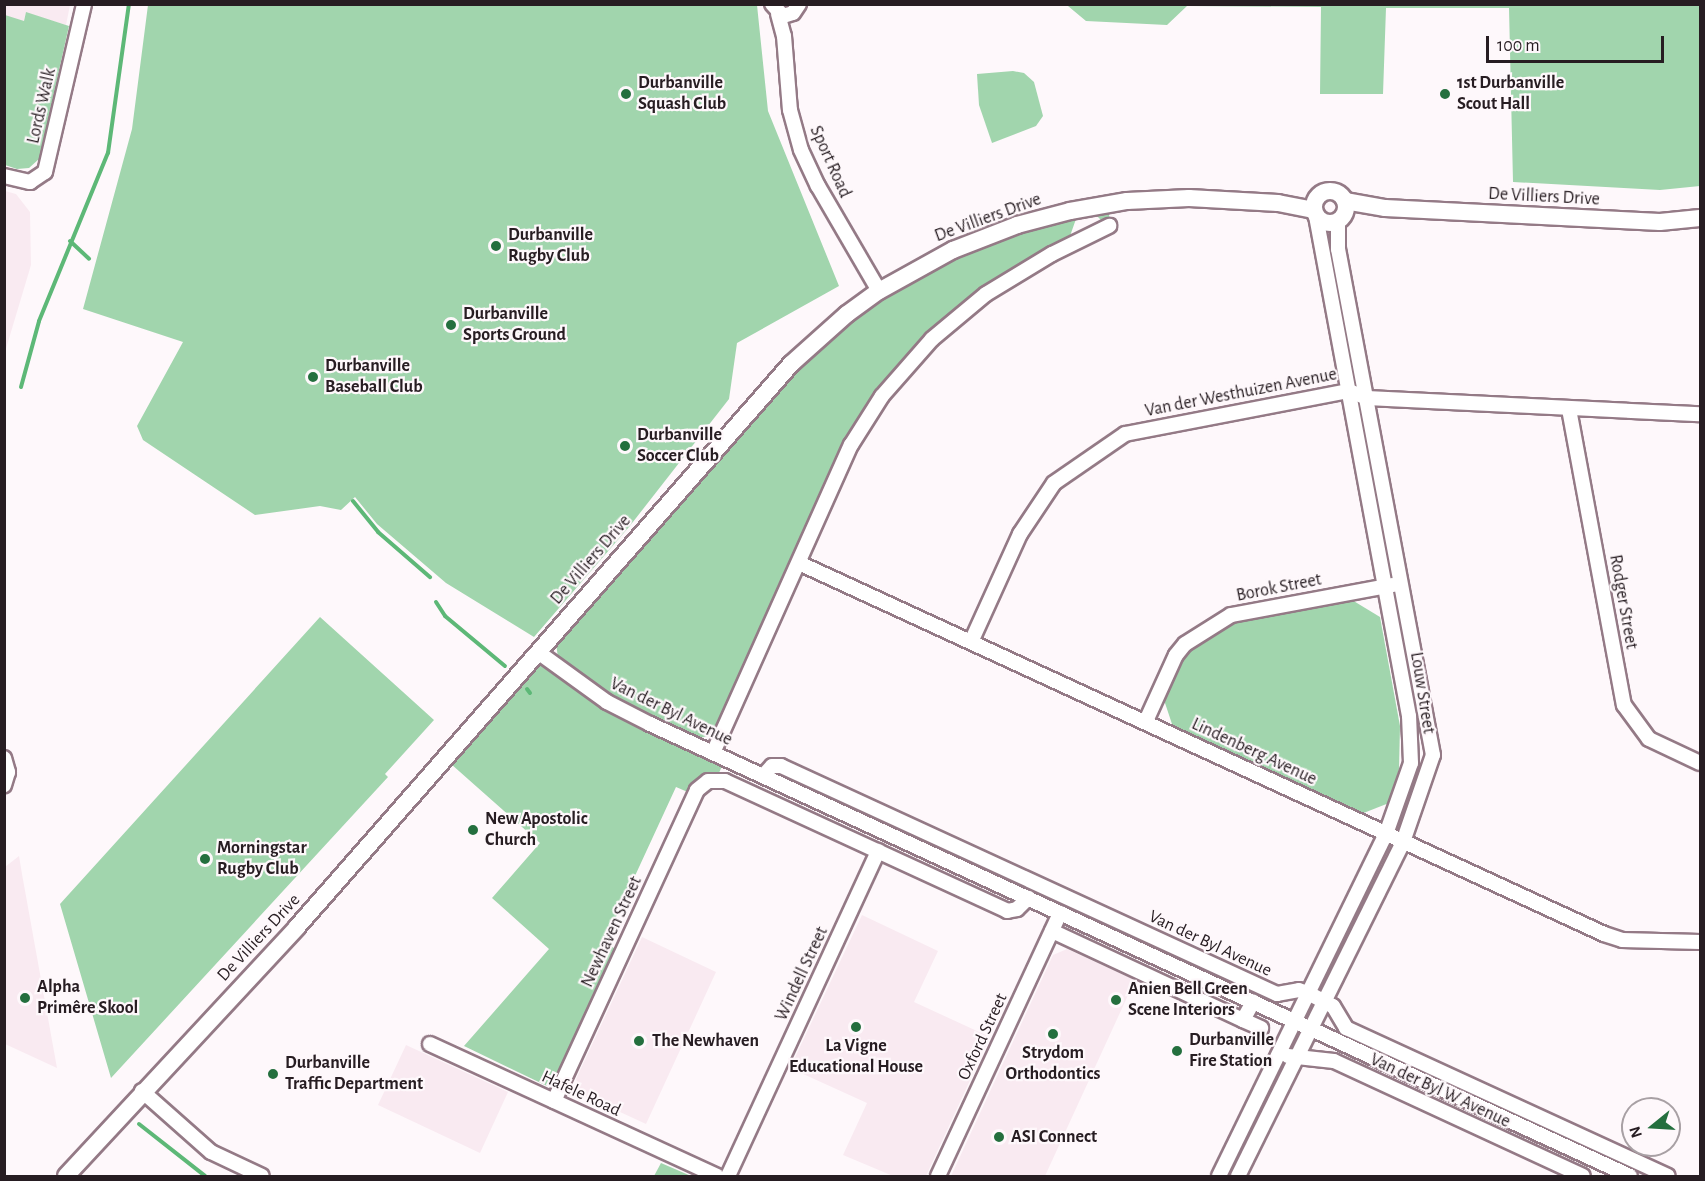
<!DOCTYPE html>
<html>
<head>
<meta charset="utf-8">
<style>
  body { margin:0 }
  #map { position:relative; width:1705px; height:1181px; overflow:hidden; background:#fef8fb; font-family:"Alegreya Sans",sans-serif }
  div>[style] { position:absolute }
  .built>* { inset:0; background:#f9eaf1 }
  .green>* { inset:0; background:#a1d5ad }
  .stream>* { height:4px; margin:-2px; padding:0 2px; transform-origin:2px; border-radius:2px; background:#5db877 }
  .roads { filter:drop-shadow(2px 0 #947a86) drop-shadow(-2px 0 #947a86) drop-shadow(0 2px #947a86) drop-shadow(0 -2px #947a86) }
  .minor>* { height:14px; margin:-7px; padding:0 7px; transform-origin:7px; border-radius:7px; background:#fff }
  .tertiary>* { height:16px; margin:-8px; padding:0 8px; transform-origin:8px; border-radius:8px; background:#fff }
  .tertiary>.ring { margin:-8px; padding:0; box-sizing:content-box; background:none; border:16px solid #fff; border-radius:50% }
  .dots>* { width:16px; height:16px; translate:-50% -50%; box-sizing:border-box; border:3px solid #fef8fb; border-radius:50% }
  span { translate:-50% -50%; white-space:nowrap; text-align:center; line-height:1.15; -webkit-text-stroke:4.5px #fef8fb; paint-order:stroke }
  .poi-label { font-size:18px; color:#271d22; font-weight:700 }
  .left { translate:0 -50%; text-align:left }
  .street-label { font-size:18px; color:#271d22 }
  .frame { position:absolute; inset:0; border:6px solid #271d22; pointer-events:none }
  .north { position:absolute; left:1621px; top:1097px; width:60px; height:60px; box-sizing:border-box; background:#fef8fb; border:2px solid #a8a0a4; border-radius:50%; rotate:252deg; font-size:16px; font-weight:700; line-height:24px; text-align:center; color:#271d22 }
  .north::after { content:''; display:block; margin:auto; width:21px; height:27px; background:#246f3e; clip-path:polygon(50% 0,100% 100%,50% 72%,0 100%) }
  .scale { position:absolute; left:1486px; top:36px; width:178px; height:27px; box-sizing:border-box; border:3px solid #271d22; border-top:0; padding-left:8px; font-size:18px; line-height:21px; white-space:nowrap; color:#271d22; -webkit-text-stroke:4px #fef8fb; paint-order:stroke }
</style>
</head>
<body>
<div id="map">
  <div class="built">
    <div style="clip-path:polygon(5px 5px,70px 5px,66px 25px,26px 13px,5px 84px)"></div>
    <div style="clip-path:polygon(5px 191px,16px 194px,30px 212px,31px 265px,5px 352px)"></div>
    <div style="clip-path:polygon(19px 856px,22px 874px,57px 1068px,5px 1044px,5px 867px)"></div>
    <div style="clip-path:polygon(862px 915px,938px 951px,914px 1002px,990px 1037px,926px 1176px,893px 1176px,843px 1155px,867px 1103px,790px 1068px)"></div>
    <div style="clip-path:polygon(642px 937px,716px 972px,646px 1124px,581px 1094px,576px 1079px)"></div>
    <div style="clip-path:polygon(1067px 949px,1135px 980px,1045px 1176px,951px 1176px,1053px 955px)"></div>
    <div style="clip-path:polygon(406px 1045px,508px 1092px,480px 1153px,378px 1105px)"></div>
  </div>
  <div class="green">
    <div style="clip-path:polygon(148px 5px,757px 5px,768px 111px,839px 286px,737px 343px,729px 399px,629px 527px,534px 637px,446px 583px,377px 524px,355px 497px,341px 510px,320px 506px,255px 515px,143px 440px,137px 426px,183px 342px,83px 309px,132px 129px)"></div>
    <div style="clip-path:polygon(1053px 5px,1700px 5px,1700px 186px,1660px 190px,1513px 182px,1509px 8px,1386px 8px,1383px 94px,1320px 94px,1321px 7px,1187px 6px,1167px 25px,1086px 21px,1068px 6px)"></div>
    <div style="clip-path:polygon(26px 12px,69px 26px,39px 159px,29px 168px,17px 169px,5px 165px,5px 15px,24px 21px)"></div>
    <div style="clip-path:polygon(1013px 71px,1024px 73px,1034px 82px,1043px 116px,1036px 126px,992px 143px,979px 105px,977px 74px)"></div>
    <div style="clip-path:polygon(1108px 210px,1110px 220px,1103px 222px,1096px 215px,1076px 219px,1070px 236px,972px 297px,943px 320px,896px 369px,877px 395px,712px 735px,700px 738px,648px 715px,595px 685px,558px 658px,556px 643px,791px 375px,868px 306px,971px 248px,1041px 223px)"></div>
    <div style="clip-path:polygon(1352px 600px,1380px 617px,1400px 726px,1399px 769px,1389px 803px,1361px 814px,1173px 727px,1164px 700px,1186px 650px,1232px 621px)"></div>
    <div style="clip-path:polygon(320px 617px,434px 720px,385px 774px,388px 777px,111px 1078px,60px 904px)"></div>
    <div style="clip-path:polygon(542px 665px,611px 711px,722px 766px,719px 773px,709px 775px,690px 793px,676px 787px,604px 943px,618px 950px,556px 1081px,547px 1086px,464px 1046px,549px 949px,492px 898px,540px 843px,451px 764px,529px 671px)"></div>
    <div style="clip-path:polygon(661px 1163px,691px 1176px,654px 1176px)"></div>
  </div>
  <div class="stream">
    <div style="left:70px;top:241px;width:26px;rotate:43deg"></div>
    <div style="left:21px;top:387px;width:68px;rotate:-74.7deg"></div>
    <div style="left:39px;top:321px;width:182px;rotate:-67.7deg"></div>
    <div style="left:108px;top:153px;width:150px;rotate:-82deg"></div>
    <div style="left:353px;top:501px;width:40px;rotate:51deg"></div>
    <div style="left:378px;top:532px;width:69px;rotate:40.9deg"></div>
    <div style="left:436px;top:602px;width:17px;rotate:57deg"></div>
    <div style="left:445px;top:616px;width:78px;rotate:39.8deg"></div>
    <div style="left:527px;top:689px;width:5px;rotate:53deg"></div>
    <div style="left:139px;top:1124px;width:84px;rotate:38.2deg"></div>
  </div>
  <div class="roads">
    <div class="minor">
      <div style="left:772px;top:4px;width:16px;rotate:47deg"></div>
      <div style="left:783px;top:16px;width:10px;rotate:-17deg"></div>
      <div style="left:793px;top:13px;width:11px;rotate:-56deg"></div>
      <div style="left:778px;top:14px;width:23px;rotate:75deg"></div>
      <div style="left:784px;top:36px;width:74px;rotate:85.4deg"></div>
      <div style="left:790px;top:110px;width:41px;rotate:74.6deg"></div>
      <div style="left:801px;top:150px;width:40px;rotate:65deg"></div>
      <div style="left:818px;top:186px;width:121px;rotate:59.8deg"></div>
      <div style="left:4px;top:176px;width:27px;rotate:13deg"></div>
      <div style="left:30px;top:182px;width:18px;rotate:-34deg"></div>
      <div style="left:45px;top:172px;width:172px;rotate:-76.9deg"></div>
      <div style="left:1569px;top:409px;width:301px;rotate:79.5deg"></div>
      <div style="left:1624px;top:705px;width:42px;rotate:53.7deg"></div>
      <div style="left:1649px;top:739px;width:56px;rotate:25.2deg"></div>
      <div style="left:799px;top:563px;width:886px;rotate:24.74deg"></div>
      <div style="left:1604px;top:934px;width:19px;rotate:18deg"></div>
      <div style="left:1622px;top:940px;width:78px;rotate:1.5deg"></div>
      <div style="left:971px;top:642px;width:119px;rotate:-65.6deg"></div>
      <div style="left:1020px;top:534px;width:61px;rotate:-56.3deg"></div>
      <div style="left:1054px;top:483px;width:86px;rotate:-34.6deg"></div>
      <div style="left:1125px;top:434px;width:228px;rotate:-10.9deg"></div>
      <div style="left:1349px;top:391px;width:19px;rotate:21deg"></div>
      <div style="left:1367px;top:398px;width:333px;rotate:2.8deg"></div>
      <div style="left:538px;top:652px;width:85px;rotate:35.9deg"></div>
      <div style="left:607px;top:702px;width:48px;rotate:27.1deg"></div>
      <div style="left:650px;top:724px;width:1079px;rotate:24.76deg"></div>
      <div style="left:1146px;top:721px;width:72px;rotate:-65.6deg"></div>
      <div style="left:1176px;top:655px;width:14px;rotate:-51deg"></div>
      <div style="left:1185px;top:644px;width:54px;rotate:-32.2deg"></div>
      <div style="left:1231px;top:615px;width:165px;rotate:-10.5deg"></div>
      <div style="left:713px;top:753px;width:338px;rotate:-65.9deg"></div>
      <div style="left:851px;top:445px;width:58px;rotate:-57.7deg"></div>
      <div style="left:882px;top:396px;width:76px;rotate:-48.7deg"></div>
      <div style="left:932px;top:339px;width:70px;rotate:-39.8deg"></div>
      <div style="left:986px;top:294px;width:77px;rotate:-31.2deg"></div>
      <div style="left:1052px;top:254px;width:64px;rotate:-26.2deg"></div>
      <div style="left:4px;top:758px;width:15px;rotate:74deg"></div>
      <div style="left:8px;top:772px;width:14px;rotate:107deg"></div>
      <div style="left:763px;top:776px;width:13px;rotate:-48deg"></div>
      <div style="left:772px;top:766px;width:9px"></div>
      <div style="left:781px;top:766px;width:546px;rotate:24.69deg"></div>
      <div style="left:1277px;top:994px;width:22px;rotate:-10deg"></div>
      <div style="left:1299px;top:990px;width:12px;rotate:20deg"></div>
      <div style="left:1310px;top:994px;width:26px;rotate:28deg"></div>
      <div style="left:1333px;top:1006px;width:26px;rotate:59deg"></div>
      <div style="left:1346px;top:1028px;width:354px;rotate:24.7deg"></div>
      <div style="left:1052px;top:931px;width:211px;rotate:25deg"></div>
      <div style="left:1243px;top:1020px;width:21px;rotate:-61deg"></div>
      <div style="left:1243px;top:1020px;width:20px;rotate:24deg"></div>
      <div style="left:430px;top:1044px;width:316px;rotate:24.7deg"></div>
      <div style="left:1288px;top:1056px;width:46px;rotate:6.2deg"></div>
      <div style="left:1334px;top:1061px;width:274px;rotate:24.8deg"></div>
      <div style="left:142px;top:1091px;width:92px;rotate:41.5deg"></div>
      <div style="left:211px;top:1152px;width:56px;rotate:25.2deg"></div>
      <div style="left:554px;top:1101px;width:342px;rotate:-65.3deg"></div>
      <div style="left:697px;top:790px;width:14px;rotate:-39deg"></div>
      <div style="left:708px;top:781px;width:17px"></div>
      <div style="left:725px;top:781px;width:311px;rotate:24.7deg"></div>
      <div style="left:1007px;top:911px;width:10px;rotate:-11deg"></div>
      <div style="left:1017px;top:909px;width:16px;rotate:-45deg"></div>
      <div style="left:728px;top:1176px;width:358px;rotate:-65.2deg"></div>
      <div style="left:938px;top:1176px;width:290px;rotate:-65.1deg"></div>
      <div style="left:1219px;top:1176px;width:381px;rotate:-64deg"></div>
      <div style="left:1386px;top:834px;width:75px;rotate:-70.6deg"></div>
      <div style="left:1411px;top:763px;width:47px;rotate:-92.4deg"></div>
      <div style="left:1409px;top:716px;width:509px;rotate:-100.54deg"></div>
      <div style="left:1238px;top:1176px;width:373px;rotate:-63.7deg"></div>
      <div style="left:1403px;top:842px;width:92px;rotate:-71deg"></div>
      <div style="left:1433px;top:755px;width:515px;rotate:-100.63deg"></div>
      <div style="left:1338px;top:249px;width:27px;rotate:-90deg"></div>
    </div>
    <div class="tertiary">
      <div class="ring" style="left:1314px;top:191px;width:16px;height:16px"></div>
      <div style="left:1345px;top:201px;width:41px;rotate:9.9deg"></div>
      <div style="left:1385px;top:208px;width:275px;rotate:2.9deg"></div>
      <div style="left:1660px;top:222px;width:40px;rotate:-5.7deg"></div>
      <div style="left:66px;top:1176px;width:340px;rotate:-47.1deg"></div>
      <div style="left:297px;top:927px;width:749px;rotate:-48.73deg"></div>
      <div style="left:791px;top:364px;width:75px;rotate:-41.8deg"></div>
      <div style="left:847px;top:314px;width:39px;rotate:-36deg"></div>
      <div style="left:879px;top:291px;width:85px;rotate:-29deg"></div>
      <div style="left:953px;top:250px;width:69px;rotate:-21.3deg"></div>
      <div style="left:1017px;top:225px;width:55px;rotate:-14.8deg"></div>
      <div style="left:1070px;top:211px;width:58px;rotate:-10deg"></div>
      <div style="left:1127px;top:201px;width:62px;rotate:-2.8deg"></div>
      <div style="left:1189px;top:198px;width:89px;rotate:3.2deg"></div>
      <div style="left:1278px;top:203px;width:37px;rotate:11deg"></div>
    </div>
  </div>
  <div class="dots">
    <div style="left:626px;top:94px;background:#246f3e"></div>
    <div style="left:1445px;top:94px;background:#246f3e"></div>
    <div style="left:496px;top:246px;background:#246f3e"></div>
    <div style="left:451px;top:325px;background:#246f3e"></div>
    <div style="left:313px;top:377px;background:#246f3e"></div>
    <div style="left:625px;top:446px;background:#246f3e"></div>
    <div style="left:473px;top:830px;background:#246f3e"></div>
    <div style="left:205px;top:859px;background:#246f3e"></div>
    <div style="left:25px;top:998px;background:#246f3e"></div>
    <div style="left:1116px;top:1000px;background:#246f3e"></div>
    <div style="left:856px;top:1027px;background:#246f3e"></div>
    <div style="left:1053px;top:1034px;background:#246f3e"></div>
    <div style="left:639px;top:1041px;background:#246f3e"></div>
    <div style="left:1177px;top:1051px;background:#246f3e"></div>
    <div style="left:273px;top:1074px;background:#246f3e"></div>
    <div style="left:999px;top:1137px;background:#246f3e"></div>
  </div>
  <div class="poi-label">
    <span class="left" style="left:638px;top:94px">Durbanville<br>Squash Club</span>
    <span class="left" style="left:1457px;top:94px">1st Durbanville<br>Scout Hall</span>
    <span class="left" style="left:508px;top:246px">Durbanville<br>Rugby Club</span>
    <span class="left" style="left:463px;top:325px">Durbanville<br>Sports Ground</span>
    <span class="left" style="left:325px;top:377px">Durbanville<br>Baseball Club</span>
    <span class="left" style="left:637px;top:446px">Durbanville<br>Soccer Club</span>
    <span class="left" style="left:485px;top:830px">New Apostolic<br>Church</span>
    <span class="left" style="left:217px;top:859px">Morningstar<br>Rugby Club</span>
    <span class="left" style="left:37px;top:998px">Alpha<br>Primêre Skool</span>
    <span class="left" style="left:1128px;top:1000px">Anien Bell Green<br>Scene Interiors</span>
    <span class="left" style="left:652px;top:1041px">The Newhaven</span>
    <span class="left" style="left:1189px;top:1051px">Durbanville<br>Fire Station</span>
    <span style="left:856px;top:1057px">La Vigne<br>Educational House</span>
    <span style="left:1053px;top:1064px">Strydom<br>Orthodontics</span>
    <span class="left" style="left:285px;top:1074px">Durbanville<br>Traffic Department</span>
    <span class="left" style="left:1011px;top:1137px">ASI Connect</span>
  </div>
  <div class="street-label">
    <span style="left:42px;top:106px;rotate:-77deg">Lords Walk</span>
    <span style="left:830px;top:162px;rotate:66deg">Sport Road</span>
    <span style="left:1544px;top:197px;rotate:3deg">De Villiers Drive</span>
    <span style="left:988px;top:218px;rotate:-20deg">De Villiers Drive</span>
    <span style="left:1241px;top:393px;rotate:-11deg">Van der Westhuizen Avenue</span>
    <span style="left:591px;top:560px;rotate:-49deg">De Villiers Drive</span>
    <span style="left:1279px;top:588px;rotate:-11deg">Borok Street</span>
    <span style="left:1623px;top:602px;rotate:80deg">Rodger Street</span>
    <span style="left:1422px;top:693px;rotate:81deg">Louw Street</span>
    <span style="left:671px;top:712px;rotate:26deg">Van der Byl Avenue</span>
    <span style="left:1254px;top:752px;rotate:25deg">Lindenberg Avenue</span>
    <span style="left:612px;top:932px;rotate:-65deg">Newhaven Street</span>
    <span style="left:259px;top:938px;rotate:-47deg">De Villiers Drive</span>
    <span style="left:1210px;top:944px;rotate:25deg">Van der Byl Avenue</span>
    <span style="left:802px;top:974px;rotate:-65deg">Windell Street</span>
    <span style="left:983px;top:1037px;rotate:-65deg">Oxford Street</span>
    <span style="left:1440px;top:1091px;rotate:25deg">Van der Byl W Avenue</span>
    <span style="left:581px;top:1094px;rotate:25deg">Hafele Road</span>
  </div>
  <div class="frame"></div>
  <div class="north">N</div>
  <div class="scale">100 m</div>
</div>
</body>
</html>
